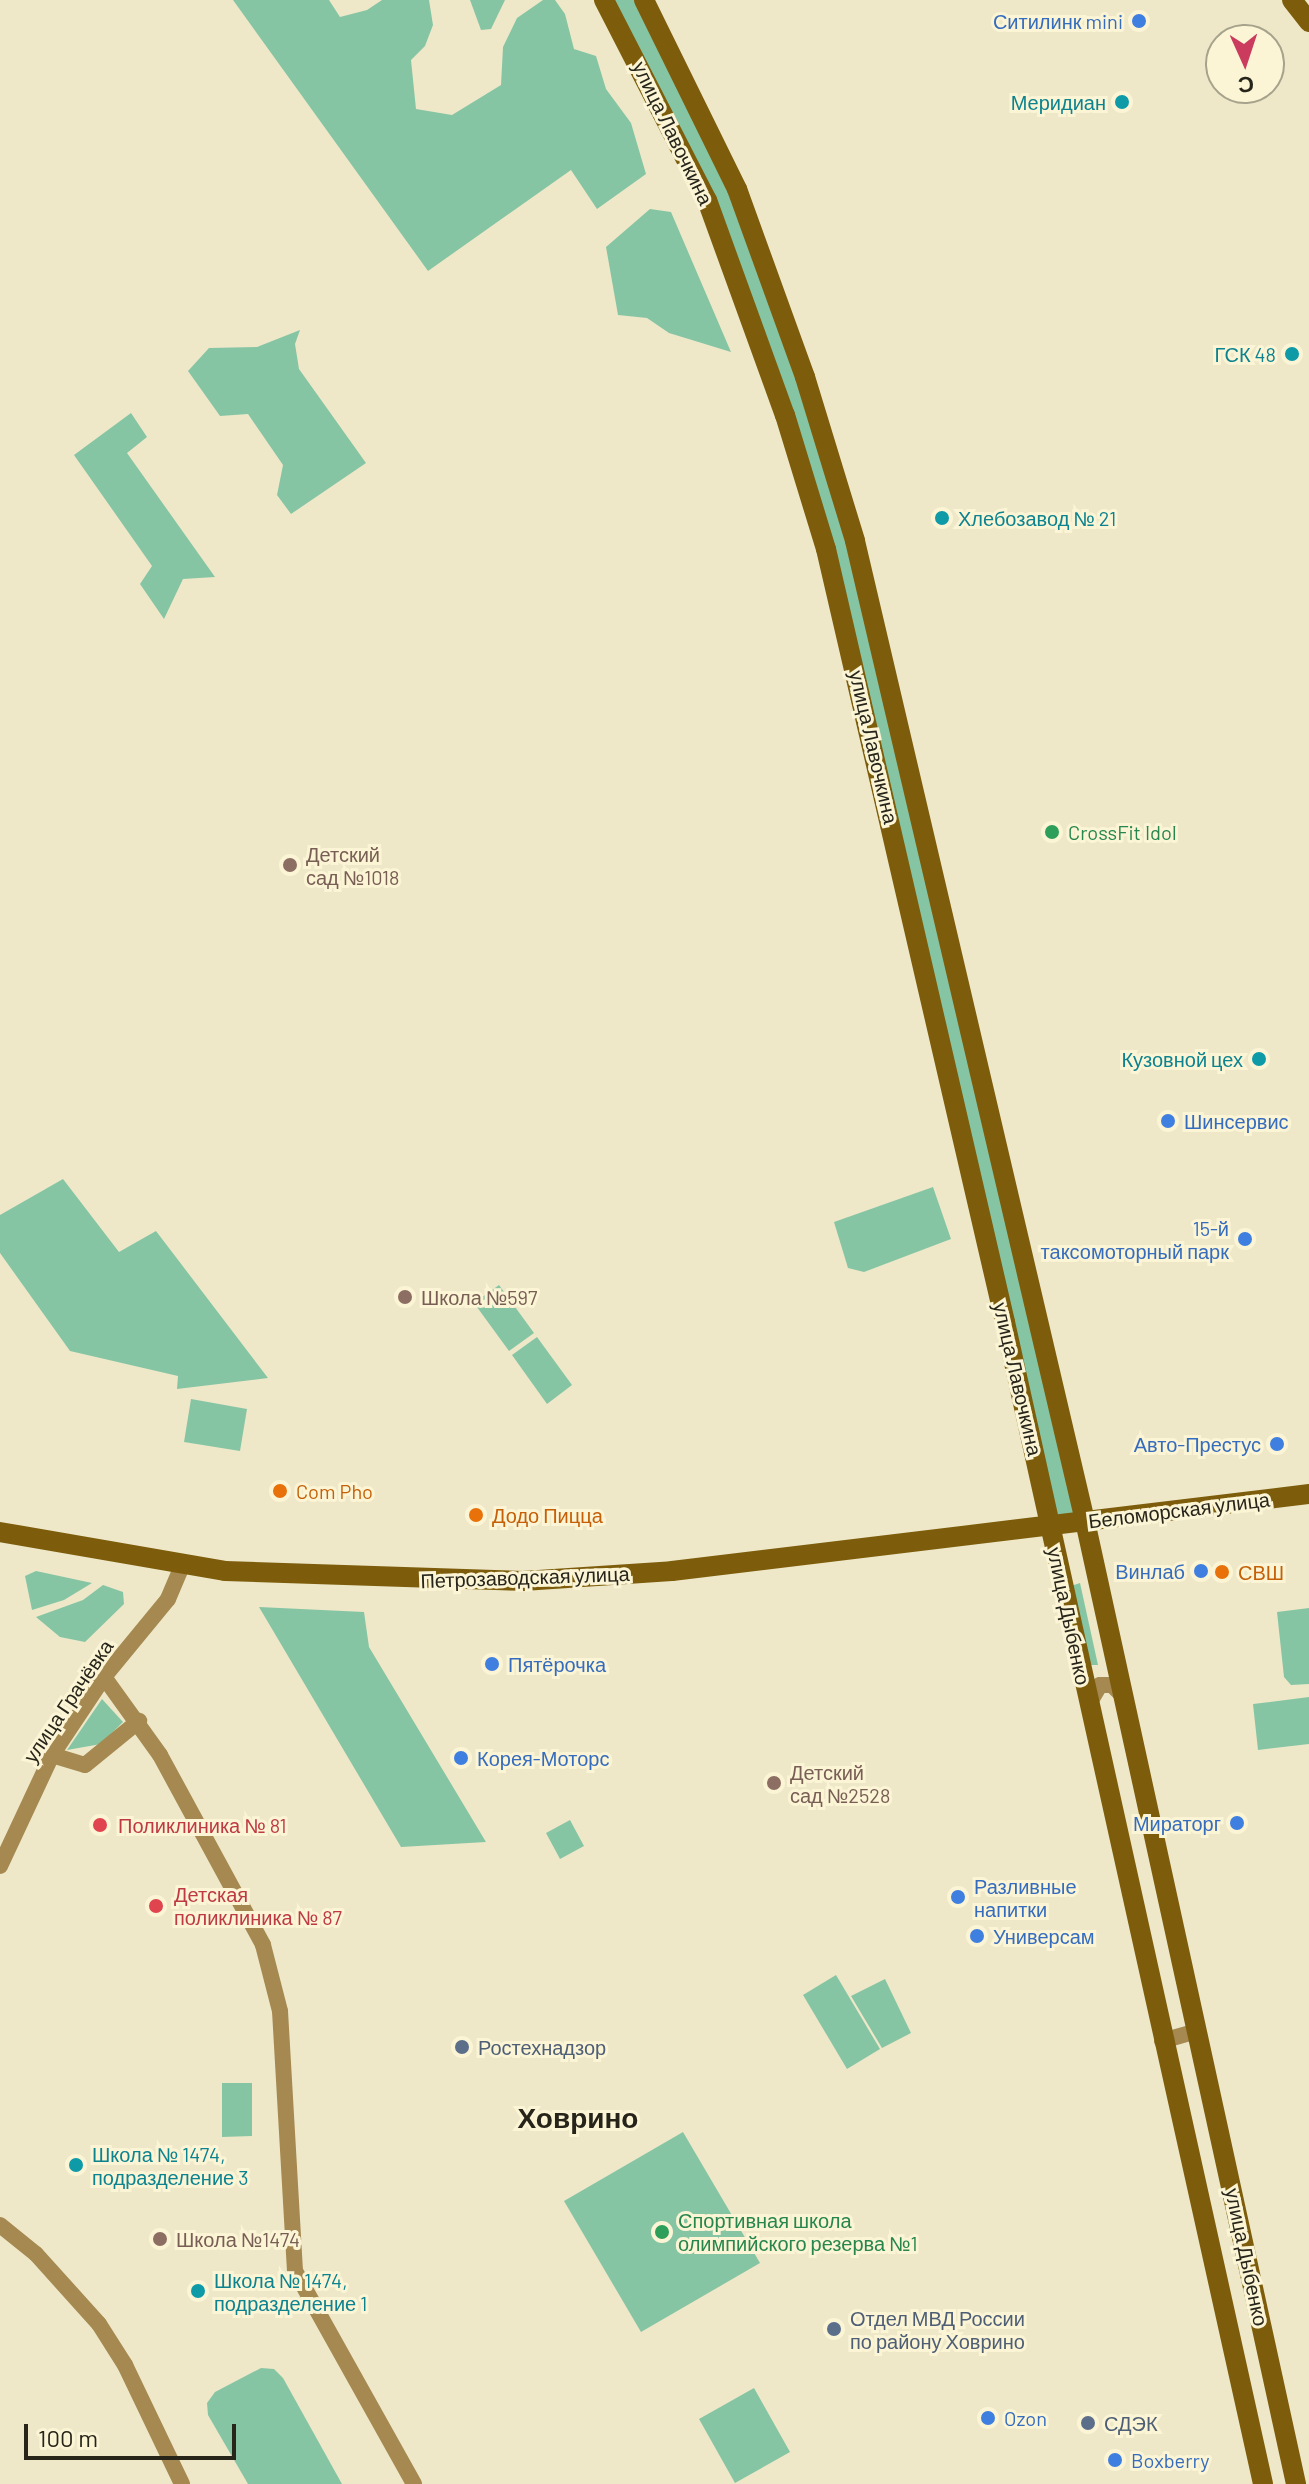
<!DOCTYPE html>
<html>
<head>
<meta charset="utf-8">
<style>
  body { margin:0 }
  #map { position:relative; width:1309px; height:2484px; overflow:hidden; background:#eee8c9; font-family:Barlow,sans-serif }
  div>[style] { position:absolute }
  .green>* { inset:0; background:#86c5a4 }
  .street>* { height:16px; margin:-8px; padding:0 8px; transform-origin:8px; border-radius:8px; background:#a58951 }
  .secondary>* { height:20px; margin:-10px; padding:0 10px; transform-origin:10px; border-radius:10px; background:#7d5d0b }
  .dots>* { width:22px; height:22px; translate:-50% -50%; box-sizing:border-box; border:4px solid #fbf5d6; border-radius:50% }
  span { translate:-50% -50%; white-space:nowrap; text-align:center; line-height:1.15; -webkit-text-stroke:6px #fbf5d6; paint-order:stroke }
  .shop-label { font-size:20px; color:#366cbe }
  .right { translate:-100% -50%; text-align:right }
  .left { translate:0 -50%; text-align:left }
  .culture-label { font-size:20px; color:#0d838f }
  .street-label { font-size:20px; color:#27251a }
  .leisure-label { font-size:20px; color:#27864d }
  .education-label { font-size:20px; color:#785e54 }
  .food-label { font-size:20px; color:#c56008 }
  .health-label { font-size:20px; color:#be3a42 }
  .service-label { font-size:20px; color:#4e5e75 }
  .district-label { font-size:28px; color:#27251a; font-weight:700 }
  .north { position:absolute; left:1205px; top:24px; width:80px; height:80px; box-sizing:border-box; background:#fbf5d6; border:2px solid #a6a28b; border-radius:50%; rotate:177deg; font-size:22px; font-weight:700; line-height:32px; text-align:center; color:#27251a }
  .north::after { content:''; display:block; margin:auto; width:28px; height:36px; background:#ca3b5e; clip-path:polygon(50% 0,100% 100%,50% 72%,0 100%) }
  .scale { position:absolute; left:24px; top:2424px; width:212px; height:36px; box-sizing:border-box; border:4px solid #27251a; border-top:0; padding-left:10px; font-size:24px; line-height:28px; white-space:nowrap; color:#27251a; -webkit-text-stroke:6px #fbf5d6; paint-order:stroke }
</style>
</head>
<body>
<div id="map">
  <div class="green">
    <div style="clip-path:polygon(233px 0,329px 0,340px 17px,367px 10px,382px 0,429px 0,433px 25px,425px 46px,411px 60px,416px 109px,452px 115px,501px 85px,503px 47px,517px 18px,543px 0,555px 0,565px 14px,574px 49px,596px 56px,606px 89px,631px 123px,646px 174px,597px 209px,571px 170px,428px 271px)"></div>
    <div style="clip-path:polygon(470px 0,505px 0,491px 29px,481px 30px)"></div>
    <div style="clip-path:polygon(604px 0,644px 0,695px 98px,805px 377px,1085px 1521px,1050px 1526px,849px 641px,754px 323px)"></div>
    <div style="clip-path:polygon(650px 209px,671px 212px,731px 352px,669px 333px,647px 318px,618px 315px,606px 247px)"></div>
    <div style="clip-path:polygon(300px 330px,295px 344px,299px 369px,366px 463px,291px 514px,277px 495px,283px 465px,248px 414px,220px 416px,188px 371px,209px 348px,257px 347px)"></div>
    <div style="clip-path:polygon(131px 413px,147px 437px,127px 453px,215px 577px,183px 579px,164px 619px,140px 584px,152px 566px,74px 455px)"></div>
    <div style="clip-path:polygon(63px 1179px,119px 1252px,156px 1231px,268px 1378px,177px 1389px,178px 1376px,70px 1351px,0 1253px,0 1215px)"></div>
    <div style="clip-path:polygon(933px 1187px,951px 1239px,864px 1272px,848px 1268px,834px 1222px)"></div>
    <div style="clip-path:polygon(499px 1285px,534px 1333px,509px 1351px,474px 1303px)"></div>
    <div style="clip-path:polygon(537px 1337px,572px 1385px,547px 1404px,512px 1355px)"></div>
    <div style="clip-path:polygon(191px 1399px,247px 1409px,240px 1451px,184px 1442px)"></div>
    <div style="clip-path:polygon(36px 1571px,92px 1583px,64px 1600px,32px 1610px,25px 1576px)"></div>
    <div style="clip-path:polygon(1080px 1583px,1098px 1665px,1091px 1665px,1071px 1586px)"></div>
    <div style="clip-path:polygon(103px 1585px,123px 1592px,124px 1604px,85px 1642px,60px 1637px,36px 1617px,83px 1600px)"></div>
    <div style="clip-path:polygon(259px 1607px,364px 1612px,369px 1647px,486px 1842px,401px 1847px)"></div>
    <div style="clip-path:polygon(1309px 1608px,1309px 1684px,1291px 1685px,1284px 1677px,1277px 1612px)"></div>
    <div style="clip-path:polygon(1309px 1697px,1309px 1744px,1258px 1750px,1253px 1704px)"></div>
    <div style="clip-path:polygon(102px 1699px,123px 1722px,101px 1744px,67px 1750px)"></div>
    <div style="clip-path:polygon(570px 1820px,584px 1846px,560px 1859px,546px 1833px)"></div>
    <div style="clip-path:polygon(836px 1975px,880px 2049px,847px 2069px,803px 1995px)"></div>
    <div style="clip-path:polygon(885px 1979px,911px 2033px,882px 2048px,851px 1996px)"></div>
    <div style="clip-path:polygon(222px 2083px,252px 2083px,252px 2136px,222px 2137px)"></div>
    <div style="clip-path:polygon(683px 2132px,760px 2263px,641px 2332px,564px 2201px)"></div>
    <div style="clip-path:polygon(261px 2368px,274px 2369px,283px 2378px,342px 2484px,248px 2484px,208px 2415px,207px 2403px,215px 2392px)"></div>
    <div style="clip-path:polygon(754px 2388px,790px 2452px,735px 2483px,699px 2419px)"></div>
  </div>
  <div class="street">
    <div style="left:104px;top:1677px;width:96px;rotate:54.3deg"></div>
    <div style="left:160px;top:1755px;width:216px;rotate:61.5deg"></div>
    <div style="left:263px;top:1945px;width:68px;rotate:75.6deg"></div>
    <div style="left:280px;top:2011px;width:260px;rotate:86.7deg"></div>
    <div style="left:295px;top:2271px;width:244px;rotate:60.8deg"></div>
    <div style="left:1089px;top:1704px;width:22px;rotate:-60deg"></div>
    <div style="left:1100px;top:1685px;width:12px"></div>
    <div style="left:1112px;top:1685px;width:17px;rotate:45deg"></div>
    <div style="left:52px;top:1755px;width:34px;rotate:17deg"></div>
    <div style="left:85px;top:1765px;width:70px;rotate:-39.2deg"></div>
    <div style="left:0;top:1866px;width:123px;rotate:-64.9deg"></div>
    <div style="left:52px;top:1755px;width:94px;rotate:-56.3deg"></div>
    <div style="left:104px;top:1677px;width:101px;rotate:-50.6deg"></div>
    <div style="left:168px;top:1599px;width:36px;rotate:-67deg"></div>
    <div style="left:1162px;top:2041px;width:36px;rotate:-16deg"></div>
    <div style="left:0;top:2225px;width:46px;rotate:38.9deg"></div>
    <div style="left:36px;top:2254px;width:94px;rotate:48deg"></div>
    <div style="left:99px;top:2324px;width:49px;rotate:57.6deg"></div>
    <div style="left:125px;top:2365px;width:132px;rotate:64.4deg"></div>
  </div>
  <div class="secondary">
    <div style="left:604px;top:0;width:225px;rotate:62.8deg"></div>
    <div style="left:707px;top:200px;width:229px;rotate:70.1deg"></div>
    <div style="left:785px;top:415px;width:140px;rotate:73deg"></div>
    <div style="left:826px;top:549px;width:793px;rotate:76.96deg"></div>
    <div style="left:1005px;top:1322px;width:1190px;rotate:77.48deg"></div>
    <div style="left:644px;top:0;width:211px;rotate:63.8deg"></div>
    <div style="left:737px;top:189px;width:200px;rotate:70.1deg"></div>
    <div style="left:805px;top:377px;width:171px;rotate:73deg"></div>
    <div style="left:855px;top:541px;width:1007px;rotate:76.79deg"></div>
    <div style="left:1085px;top:1521px;width:986px;rotate:77.64deg"></div>
    <div style="left:1292px;top:0;width:28px;rotate:52deg"></div>
    <div style="left:0;top:1532px;width:228px;rotate:9.8deg"></div>
    <div style="left:225px;top:1571px;width:298px;rotate:1.9deg"></div>
    <div style="left:523px;top:1581px;width:149px;rotate:-3.8deg"></div>
    <div style="left:672px;top:1571px;width:642px;rotate:-6.89deg"></div>
  </div>
  <div class="dots">
    <div style="left:1139px;top:21px;background:#3f7fe0"></div>
    <div style="left:1122px;top:102px;background:#0f9aa8"></div>
    <div style="left:1292px;top:354px;background:#0f9aa8"></div>
    <div style="left:942px;top:518px;background:#0f9aa8"></div>
    <div style="left:1052px;top:832px;background:#2e9e5b"></div>
    <div style="left:290px;top:865px;background:#8d6e63"></div>
    <div style="left:1259px;top:1059px;background:#0f9aa8"></div>
    <div style="left:1168px;top:1121px;background:#3f7fe0"></div>
    <div style="left:1245px;top:1239px;background:#3f7fe0"></div>
    <div style="left:405px;top:1297px;background:#8d6e63"></div>
    <div style="left:1277px;top:1444px;background:#3f7fe0"></div>
    <div style="left:280px;top:1491px;background:#e8710a"></div>
    <div style="left:476px;top:1515px;background:#e8710a"></div>
    <div style="left:1201px;top:1571px;background:#3f7fe0"></div>
    <div style="left:1222px;top:1572px;background:#e8710a"></div>
    <div style="left:492px;top:1664px;background:#3f7fe0"></div>
    <div style="left:461px;top:1758px;background:#3f7fe0"></div>
    <div style="left:774px;top:1783px;background:#8d6e63"></div>
    <div style="left:1237px;top:1823px;background:#3f7fe0"></div>
    <div style="left:100px;top:1825px;background:#e0444e"></div>
    <div style="left:958px;top:1897px;background:#3f7fe0"></div>
    <div style="left:156px;top:1906px;background:#e0444e"></div>
    <div style="left:977px;top:1936px;background:#3f7fe0"></div>
    <div style="left:462px;top:2047px;background:#5c6f8a"></div>
    <div style="left:76px;top:2165px;background:#0f9aa8"></div>
    <div style="left:662px;top:2232px;background:#2e9e5b"></div>
    <div style="left:160px;top:2239px;background:#8d6e63"></div>
    <div style="left:198px;top:2291px;background:#0f9aa8"></div>
    <div style="left:834px;top:2329px;background:#5c6f8a"></div>
    <div style="left:988px;top:2418px;background:#3f7fe0"></div>
    <div style="left:1088px;top:2423px;background:#5c6f8a"></div>
    <div style="left:1115px;top:2460px;background:#3f7fe0"></div>
  </div>
  <div class="shop-label">
    <span class="right" style="left:1123px;top:21px">Ситилинк mini</span>
    <span class="left" style="left:1184px;top:1121px">Шинсервис</span>
    <span class="right" style="left:1229px;top:1240px">15-й<br>таксомоторный парк</span>
    <span class="right" style="left:1261px;top:1444px">Авто-Престус</span>
    <span class="right" style="left:1185px;top:1571px">Винлаб</span>
    <span class="left" style="left:508px;top:1664px">Пятёрочка</span>
    <span class="left" style="left:477px;top:1758px">Корея-Моторс</span>
    <span class="right" style="left:1221px;top:1823px">Мираторг</span>
    <span class="left" style="left:974px;top:1898px">Разливные<br>напитки</span>
    <span class="left" style="left:993px;top:1936px">Универсам</span>
    <span class="left" style="left:1004px;top:2418px">Ozon</span>
    <span class="left" style="left:1131px;top:2460px">Boxberry</span>
  </div>
  <div class="culture-label">
    <span class="right" style="left:1106px;top:102px">Меридиан</span>
    <span class="right" style="left:1276px;top:354px">ГСК 48</span>
    <span class="left" style="left:958px;top:518px">Хлебозавод № 21</span>
    <span class="right" style="left:1243px;top:1059px">Кузовной цех</span>
    <span class="left" style="left:92px;top:2166px">Школа № 1474,<br>подразделение 3</span>
    <span class="left" style="left:214px;top:2292px">Школа № 1474,<br>подразделение 1</span>
  </div>
  <div class="street-label">
    <span style="left:673px;top:133px;rotate:64deg">улица Лавочкина</span>
    <span style="left:874px;top:747px;rotate:77deg">улица Лавочкина</span>
    <span style="left:1018px;top:1379px;rotate:77deg">улица Лавочкина</span>
    <span style="left:1179px;top:1510px;rotate:-7deg">Беломорская улица</span>
    <span style="left:525px;top:1577px;rotate:-2deg">Петрозаводская улица</span>
    <span style="left:1069px;top:1616px;rotate:78deg">улица Дыбенко</span>
    <span style="left:68px;top:1701px;rotate:-56deg">улица Грачёвка</span>
    <span style="left:1247px;top:2257px;rotate:78deg">улица Дыбенко</span>
  </div>
  <div class="leisure-label">
    <span class="left" style="left:1068px;top:832px">CrossFit Idol</span>
    <span class="left" style="left:678px;top:2232px">Спортивная школа<br>олимпийского резерва №1</span>
  </div>
  <div class="education-label">
    <span class="left" style="left:306px;top:866px">Детский<br>сад №1018</span>
    <span class="left" style="left:421px;top:1297px">Школа №597</span>
    <span class="left" style="left:790px;top:1784px">Детский<br>сад №2528</span>
    <span class="left" style="left:176px;top:2239px">Школа №1474</span>
  </div>
  <div class="food-label">
    <span class="left" style="left:296px;top:1491px">Com Pho</span>
    <span class="left" style="left:492px;top:1515px">Додо Пицца</span>
    <span class="left" style="left:1238px;top:1572px">СВШ</span>
  </div>
  <div class="health-label">
    <span class="left" style="left:118px;top:1825px">Поликлиника № 81</span>
    <span class="left" style="left:174px;top:1906px">Детская<br>поликлиника № 87</span>
  </div>
  <div class="service-label">
    <span class="left" style="left:478px;top:2047px">Ростехнадзор</span>
    <span class="left" style="left:850px;top:2330px">Отдел МВД России<br>по району Ховрино</span>
    <span class="left" style="left:1104px;top:2423px">СДЭК</span>
  </div>
  <div class="district-label">
    <span style="left:578px;top:2117px">Ховрино</span>
  </div>
  <div class="north">С</div>
  <div class="scale">100 m</div>
</div>
</body>
</html>
